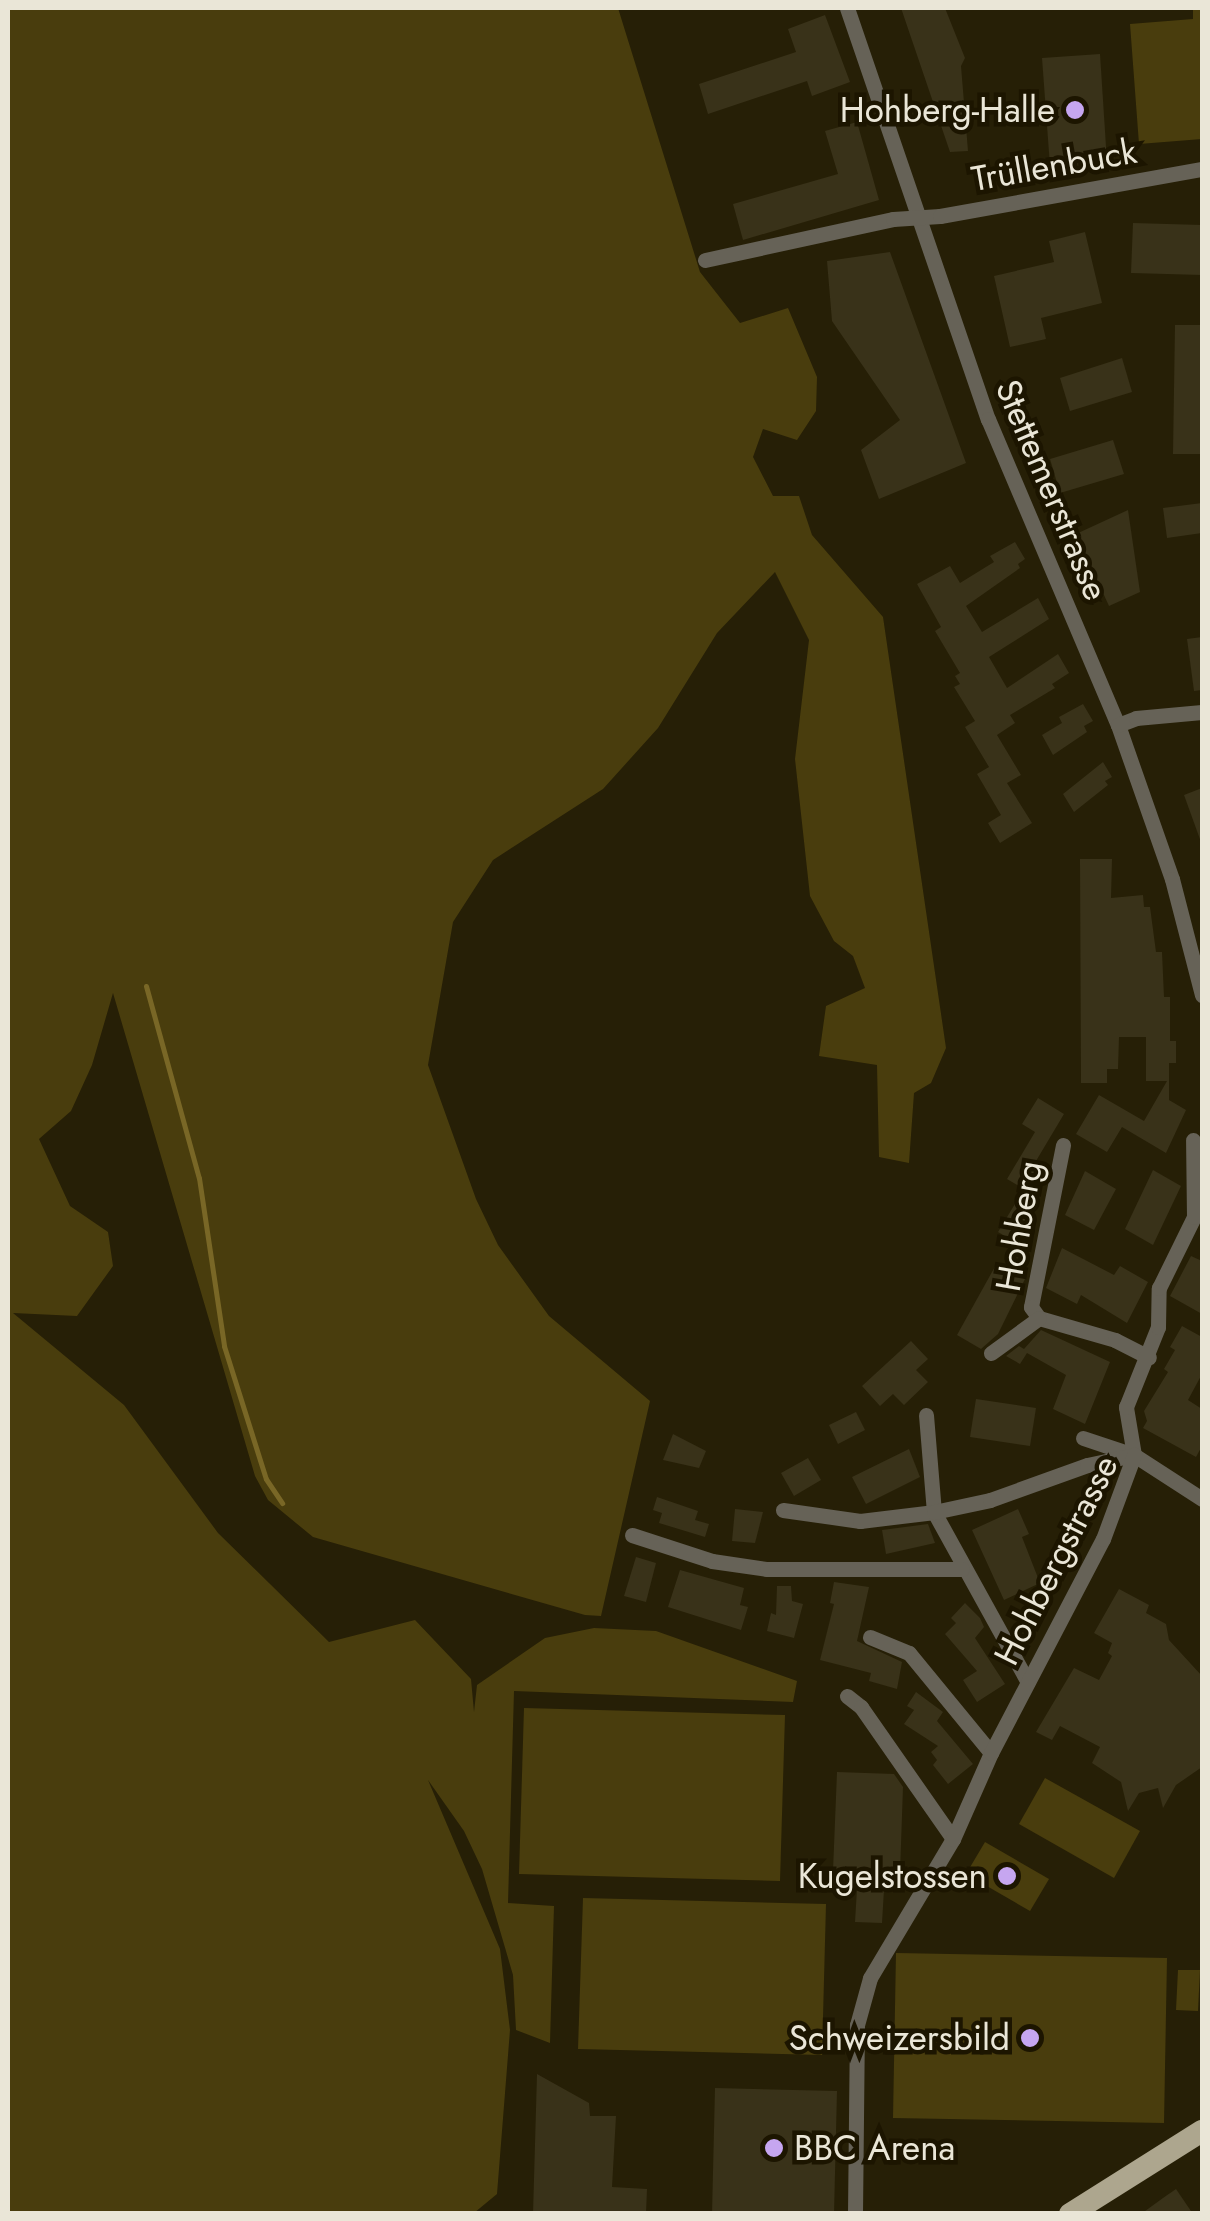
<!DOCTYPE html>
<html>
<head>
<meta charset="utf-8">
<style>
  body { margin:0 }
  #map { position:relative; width:1210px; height:2221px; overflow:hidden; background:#261f06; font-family:Jost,sans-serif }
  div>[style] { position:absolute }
  .green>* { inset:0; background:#493d0d }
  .stream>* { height:5px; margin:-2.5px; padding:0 2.5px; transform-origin:2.5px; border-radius:2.5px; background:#796726 }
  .building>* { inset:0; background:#393219 }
  .minor>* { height:15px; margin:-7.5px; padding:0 7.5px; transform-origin:7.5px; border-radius:7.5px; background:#666257 }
  .primary>* { height:22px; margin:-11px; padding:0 11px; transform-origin:11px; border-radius:11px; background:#ada68e }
  .dots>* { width:28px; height:28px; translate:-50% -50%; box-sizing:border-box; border:5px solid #1c1500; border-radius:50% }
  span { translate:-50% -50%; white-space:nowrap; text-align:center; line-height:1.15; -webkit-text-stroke:9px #1c1500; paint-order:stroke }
  .poi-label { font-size:35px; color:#eae6d7 }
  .right { translate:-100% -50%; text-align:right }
  .left { translate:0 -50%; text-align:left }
  .street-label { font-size:35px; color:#eae6d7 }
  .frame { position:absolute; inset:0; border:10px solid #eae6d7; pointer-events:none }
</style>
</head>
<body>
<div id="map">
  <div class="green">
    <div style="clip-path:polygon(8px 8px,618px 8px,700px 272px,740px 323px,788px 308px,817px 377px,816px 411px,797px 440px,763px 429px,753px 457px,773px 496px,799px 496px,812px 535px,883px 617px,946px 1048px,931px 1083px,914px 1093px,909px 1163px,879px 1157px,877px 1065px,819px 1056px,826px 1006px,865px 988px,853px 956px,834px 941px,810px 896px,795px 759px,809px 640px,775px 572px,717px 633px,658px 728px,603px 789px,493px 860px,453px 922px,428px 1065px,476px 1199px,498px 1245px,549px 1316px,650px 1401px,601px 1616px,585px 1615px,313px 1537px,268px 1500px,255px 1476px,113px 993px,92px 1065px,71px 1111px,39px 1139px,70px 1206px,108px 1232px,113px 1266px,77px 1316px,13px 1313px,124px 1405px,218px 1533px,329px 1642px,415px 1620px,471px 1679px,474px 1712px,477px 1685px,545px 1638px,594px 1628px,656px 1631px,797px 1681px,793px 1702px,514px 1691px,508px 1903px,554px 1906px,550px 2043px,516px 2030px,513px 1975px,482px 1869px,464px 1831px,428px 1780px,500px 1949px,510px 2030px,497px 2194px,474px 2213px,8px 2213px)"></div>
    <div style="clip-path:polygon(1193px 8px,1200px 8px,1202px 40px,1202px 139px,1139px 144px,1130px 24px,1193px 19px)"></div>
    <div style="clip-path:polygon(524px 1708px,785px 1715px,780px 1881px,519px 1874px)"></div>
    <div style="clip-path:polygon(1045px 1778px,1140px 1831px,1114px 1878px,1019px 1824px)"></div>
    <div style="clip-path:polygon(985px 1842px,1049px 1879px,1030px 1911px,966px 1874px)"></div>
    <div style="clip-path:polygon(583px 1898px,826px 1904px,822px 2055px,578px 2049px)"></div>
    <div style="clip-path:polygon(896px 1953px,1167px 1958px,1164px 2123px,893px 2118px)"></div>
    <div style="clip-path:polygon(1178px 1970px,1200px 1970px,1198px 2011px,1176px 2010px)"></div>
  </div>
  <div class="stream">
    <div style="left:146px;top:986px;width:199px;rotate:74.6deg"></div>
    <div style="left:199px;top:1178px;width:170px;rotate:81.5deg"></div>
    <div style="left:224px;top:1346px;width:139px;rotate:72.5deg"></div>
    <div style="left:266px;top:1479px;width:29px;rotate:56deg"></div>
  </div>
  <div class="building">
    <div style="clip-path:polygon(901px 8px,945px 8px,965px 58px,961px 66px,968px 151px,950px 152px)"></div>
    <div style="clip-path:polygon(825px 15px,850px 82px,812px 96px,807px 81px,708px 114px,699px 84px,796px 52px,788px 29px)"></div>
    <div style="clip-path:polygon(1100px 54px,1107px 162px,1050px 166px,1042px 58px)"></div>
    <div style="clip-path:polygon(857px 122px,879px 200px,743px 240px,733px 204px,838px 174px,825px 131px)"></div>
    <div style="clip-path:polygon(1133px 223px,1202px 225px,1202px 275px,1131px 273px)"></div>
    <div style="clip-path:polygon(1085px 232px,1102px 303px,1041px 318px,1046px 339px,1010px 347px,994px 276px,1054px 262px,1049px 241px)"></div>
    <div style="clip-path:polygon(890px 252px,966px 463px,879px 499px,861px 450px,900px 420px,832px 321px,827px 261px)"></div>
    <div style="clip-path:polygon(1175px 325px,1202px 325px,1202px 454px,1173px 454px)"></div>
    <div style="clip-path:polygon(1122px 358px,1132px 392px,1070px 411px,1060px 378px)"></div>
    <div style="clip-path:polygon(1113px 440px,1124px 474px,1060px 493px,1050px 459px)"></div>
    <div style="clip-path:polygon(1202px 503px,1202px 533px,1167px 538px,1163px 508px)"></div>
    <div style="clip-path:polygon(1128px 510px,1140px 592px,1109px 606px,1076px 534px)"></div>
    <div style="clip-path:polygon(1015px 542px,1025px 559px,1018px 564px,1020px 568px,966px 606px,982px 632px,1038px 598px,1049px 619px,989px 657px,1007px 688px,1058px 654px,1069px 673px,1052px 684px,1055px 688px,1010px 715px,1015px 723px,997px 735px,1021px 775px,1007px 783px,1032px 823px,1000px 843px,988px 823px,1001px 815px,977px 774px,989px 767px,965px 727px,975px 721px,954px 687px,960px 684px,955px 676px,960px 673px,935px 631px,941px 627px,917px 584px,950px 566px,960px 583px,994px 562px,990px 556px)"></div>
    <div style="clip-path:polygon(1202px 637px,1202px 690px,1194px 691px,1187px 639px)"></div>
    <div style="clip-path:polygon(1083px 704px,1093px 721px,1084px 726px,1087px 732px,1053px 755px,1042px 735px,1062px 723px,1059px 717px)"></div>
    <div style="clip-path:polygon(1103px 762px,1112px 777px,1105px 781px,1108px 785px,1074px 812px,1063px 794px)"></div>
    <div style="clip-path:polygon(1202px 788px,1202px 842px,1201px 842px,1184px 795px)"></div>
    <div style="clip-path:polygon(1080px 859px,1112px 859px,1111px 898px,1143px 895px,1144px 907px,1150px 907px,1156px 952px,1162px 952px,1164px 997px,1170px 997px,1170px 1041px,1176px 1041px,1176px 1063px,1169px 1063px,1169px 1100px,1186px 1110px,1166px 1153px,1122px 1127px,1107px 1152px,1076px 1134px,1099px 1095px,1144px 1121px,1167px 1081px,1146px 1081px,1146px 1037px,1119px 1037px,1118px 1069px,1107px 1069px,1107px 1083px,1081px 1083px)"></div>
    <div style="clip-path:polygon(1038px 1098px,1064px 1114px,1036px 1161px,1047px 1167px,1044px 1182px,1025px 1215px,1036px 1222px,1025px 1248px,998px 1232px,1024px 1189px,1007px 1179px,1035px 1132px,1022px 1124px)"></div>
    <div style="clip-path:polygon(1153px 1170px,1181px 1186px,1153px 1245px,1125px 1229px)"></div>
    <div style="clip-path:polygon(1085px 1171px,1116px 1189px,1094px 1230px,1065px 1215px)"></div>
    <div style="clip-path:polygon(1062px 1248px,1114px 1275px,1120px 1266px,1148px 1282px,1127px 1323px,1081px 1295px,1077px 1304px,1046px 1288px)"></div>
    <div style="clip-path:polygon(1191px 1256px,1202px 1261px,1202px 1314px,1170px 1296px)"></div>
    <div style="clip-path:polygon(997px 1263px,1025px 1279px,998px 1334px,981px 1349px,957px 1335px)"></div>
    <div style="clip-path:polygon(1182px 1326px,1202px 1337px,1202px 1374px,1188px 1400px,1202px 1409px,1202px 1446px,1196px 1457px,1143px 1428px,1147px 1421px,1144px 1411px,1168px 1372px,1164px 1369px,1175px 1350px,1170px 1347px)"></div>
    <div style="clip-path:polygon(1041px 1330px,1110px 1362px,1085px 1424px,1053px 1409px,1066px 1375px,1027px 1353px,1020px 1364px,1006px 1356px,1019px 1346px,1024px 1349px)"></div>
    <div style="clip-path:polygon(911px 1341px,928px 1359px,916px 1370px,928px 1382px,904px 1405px,893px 1394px,880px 1406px,862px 1386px)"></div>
    <div style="clip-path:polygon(976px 1399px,1036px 1408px,1030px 1446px,970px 1437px)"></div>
    <div style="clip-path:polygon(856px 1412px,865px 1430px,838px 1444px,829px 1425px)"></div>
    <div style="clip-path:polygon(673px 1434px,706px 1451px,699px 1468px,663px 1460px)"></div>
    <div style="clip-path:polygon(909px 1449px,920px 1477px,866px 1504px,852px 1477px)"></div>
    <div style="clip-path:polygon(808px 1458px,821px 1480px,794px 1496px,781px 1473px)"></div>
    <div style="clip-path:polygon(657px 1497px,698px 1511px,695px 1520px,709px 1524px,705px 1537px,659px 1523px,662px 1513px,653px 1510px)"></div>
    <div style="clip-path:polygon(735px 1509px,763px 1512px,755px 1543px,732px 1541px)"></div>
    <div style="clip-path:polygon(1018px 1509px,1029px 1534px,1022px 1537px,1040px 1583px,1004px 1600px,972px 1530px)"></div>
    <div style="clip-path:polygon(928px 1524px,935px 1543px,886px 1554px,882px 1530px)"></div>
    <div style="clip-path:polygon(636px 1557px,656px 1563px,646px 1602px,624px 1596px)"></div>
    <div style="clip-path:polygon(680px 1570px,744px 1588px,740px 1605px,748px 1607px,741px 1630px,668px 1607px)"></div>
    <div style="clip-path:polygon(834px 1582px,869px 1587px,857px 1641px,902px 1662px,897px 1689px,869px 1681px,871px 1673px,820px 1660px,834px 1604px,830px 1603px)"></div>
    <div style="clip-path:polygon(777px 1586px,791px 1586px,792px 1601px,803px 1604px,794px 1638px,767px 1631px,771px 1613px,776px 1615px)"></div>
    <div style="clip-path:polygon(1119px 1589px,1149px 1605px,1146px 1613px,1166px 1624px,1169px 1640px,1202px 1676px,1202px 1767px,1176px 1785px,1163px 1808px,1158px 1788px,1139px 1793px,1128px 1811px,1121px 1782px,1092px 1763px,1100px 1747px,1060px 1726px,1052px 1740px,1036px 1732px,1074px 1668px,1099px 1680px,1112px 1656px,1108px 1653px,1112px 1643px,1094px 1633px)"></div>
    <div style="clip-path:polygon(965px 1603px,980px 1618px,984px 1627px,975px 1638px,1005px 1684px,977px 1702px,963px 1680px,977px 1671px,945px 1634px,956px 1623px,951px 1618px)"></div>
    <div style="clip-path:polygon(916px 1692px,943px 1712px,937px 1721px,973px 1764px,948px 1784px,933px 1765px,937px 1760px,931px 1752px,938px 1746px,904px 1724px,914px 1710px,907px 1706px)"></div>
    <div style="clip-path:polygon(837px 1772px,894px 1774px,903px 1787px,900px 1873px,885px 1873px,882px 1923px,855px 1922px,858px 1872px,833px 1871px)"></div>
    <div style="clip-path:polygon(537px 2074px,589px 2103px,590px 2116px,616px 2116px,612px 2187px,647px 2189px,646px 2214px,533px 2214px)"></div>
    <div style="clip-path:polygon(715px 2088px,837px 2091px,834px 2214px,712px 2214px)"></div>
    <div style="clip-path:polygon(1176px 2189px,1193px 2214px,1141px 2214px,1163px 2198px)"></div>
  </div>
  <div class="minor">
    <div style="left:847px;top:8px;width:435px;rotate:71.1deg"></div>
    <div style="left:988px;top:419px;width:332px;rotate:67deg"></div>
    <div style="left:1118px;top:725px;width:163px;rotate:70.7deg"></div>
    <div style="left:1172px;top:879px;width:120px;rotate:75.5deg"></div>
    <div style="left:705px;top:260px;width:192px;rotate:-12.3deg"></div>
    <div style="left:893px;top:219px;width:47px;rotate:-3.7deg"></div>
    <div style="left:940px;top:216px;width:266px;rotate:-10.2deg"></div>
    <div style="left:1118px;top:725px;width:19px;rotate:-21deg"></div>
    <div style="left:1136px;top:718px;width:66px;rotate:-5.2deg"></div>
    <div style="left:1063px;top:1145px;width:165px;rotate:101.2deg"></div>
    <div style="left:1031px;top:1307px;width:14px;rotate:54deg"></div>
    <div style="left:1039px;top:1318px;width:79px;rotate:16.1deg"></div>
    <div style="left:1115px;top:1340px;width:38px;rotate:27deg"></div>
    <div style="left:991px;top:1353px;width:59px;rotate:-36.1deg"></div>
    <div style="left:926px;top:1415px;width:97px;rotate:85.3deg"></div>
    <div style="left:934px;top:1512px;width:194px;rotate:61.1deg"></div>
    <div style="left:1083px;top:1438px;width:54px;rotate:18.4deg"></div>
    <div style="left:1134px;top:1455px;width:81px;rotate:32.9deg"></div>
    <div style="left:1134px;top:1455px;width:49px;rotate:-99.5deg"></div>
    <div style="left:1126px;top:1407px;width:86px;rotate:-68.2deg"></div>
    <div style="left:1158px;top:1327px;width:39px;rotate:-89deg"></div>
    <div style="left:1159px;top:1288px;width:79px;rotate:-63.8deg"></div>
    <div style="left:1194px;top:1217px;width:77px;rotate:-90.7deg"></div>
    <div style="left:783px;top:1510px;width:78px;rotate:8.1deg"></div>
    <div style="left:860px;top:1521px;width:75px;rotate:-6.9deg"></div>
    <div style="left:934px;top:1512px;width:57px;rotate:-12.1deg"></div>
    <div style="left:990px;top:1500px;width:103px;rotate:-19.8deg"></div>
    <div style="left:1087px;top:1465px;width:48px;rotate:-12deg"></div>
    <div style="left:632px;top:1535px;width:84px;rotate:18deg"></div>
    <div style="left:712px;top:1561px;width:56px;rotate:8.3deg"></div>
    <div style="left:767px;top:1569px;width:195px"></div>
    <div style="left:870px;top:1637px;width:42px;rotate:22.3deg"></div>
    <div style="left:909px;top:1653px;width:129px;rotate:50.6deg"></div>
    <div style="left:847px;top:1696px;width:18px;rotate:38deg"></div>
    <div style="left:861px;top:1707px;width:161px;rotate:55.1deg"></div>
    <div style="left:855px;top:2214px;width:189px;rotate:-89.4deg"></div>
    <div style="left:857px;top:2025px;width:49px;rotate:-74.5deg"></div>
    <div style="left:870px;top:1978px;width:162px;rotate:-59.2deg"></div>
    <div style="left:953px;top:1839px;width:94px;rotate:-66.2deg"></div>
    <div style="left:991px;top:1753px;width:242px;rotate:-62.4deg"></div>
    <div style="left:1103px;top:1539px;width:90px;rotate:-69.7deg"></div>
  </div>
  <div class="primary">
    <div style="left:1070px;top:2214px;width:156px;rotate:-32.2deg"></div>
  </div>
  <div class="dots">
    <div style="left:1075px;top:110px;background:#c6a6f0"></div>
    <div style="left:1007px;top:1876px;background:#c6a6f0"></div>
    <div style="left:1030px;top:2038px;background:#c6a6f0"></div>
    <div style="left:774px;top:2148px;background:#c6a6f0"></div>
  </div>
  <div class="poi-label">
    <span class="right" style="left:1055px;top:110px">Hohberg-Halle</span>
    <span class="right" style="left:987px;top:1876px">Kugelstossen</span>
    <span class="right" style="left:1010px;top:2038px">Schweizersbild</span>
    <span class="left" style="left:794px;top:2148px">BBC Arena</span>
  </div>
  <div class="street-label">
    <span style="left:1054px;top:165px;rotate:-10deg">Trüllenbuck</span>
    <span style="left:1052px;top:490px;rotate:67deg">Stettemerstrasse</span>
    <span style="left:1019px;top:1226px;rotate:-80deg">Hohberg</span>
    <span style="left:1056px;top:1560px;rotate:-63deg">Hohbergstrasse</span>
  </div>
  <div class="frame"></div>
</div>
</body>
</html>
